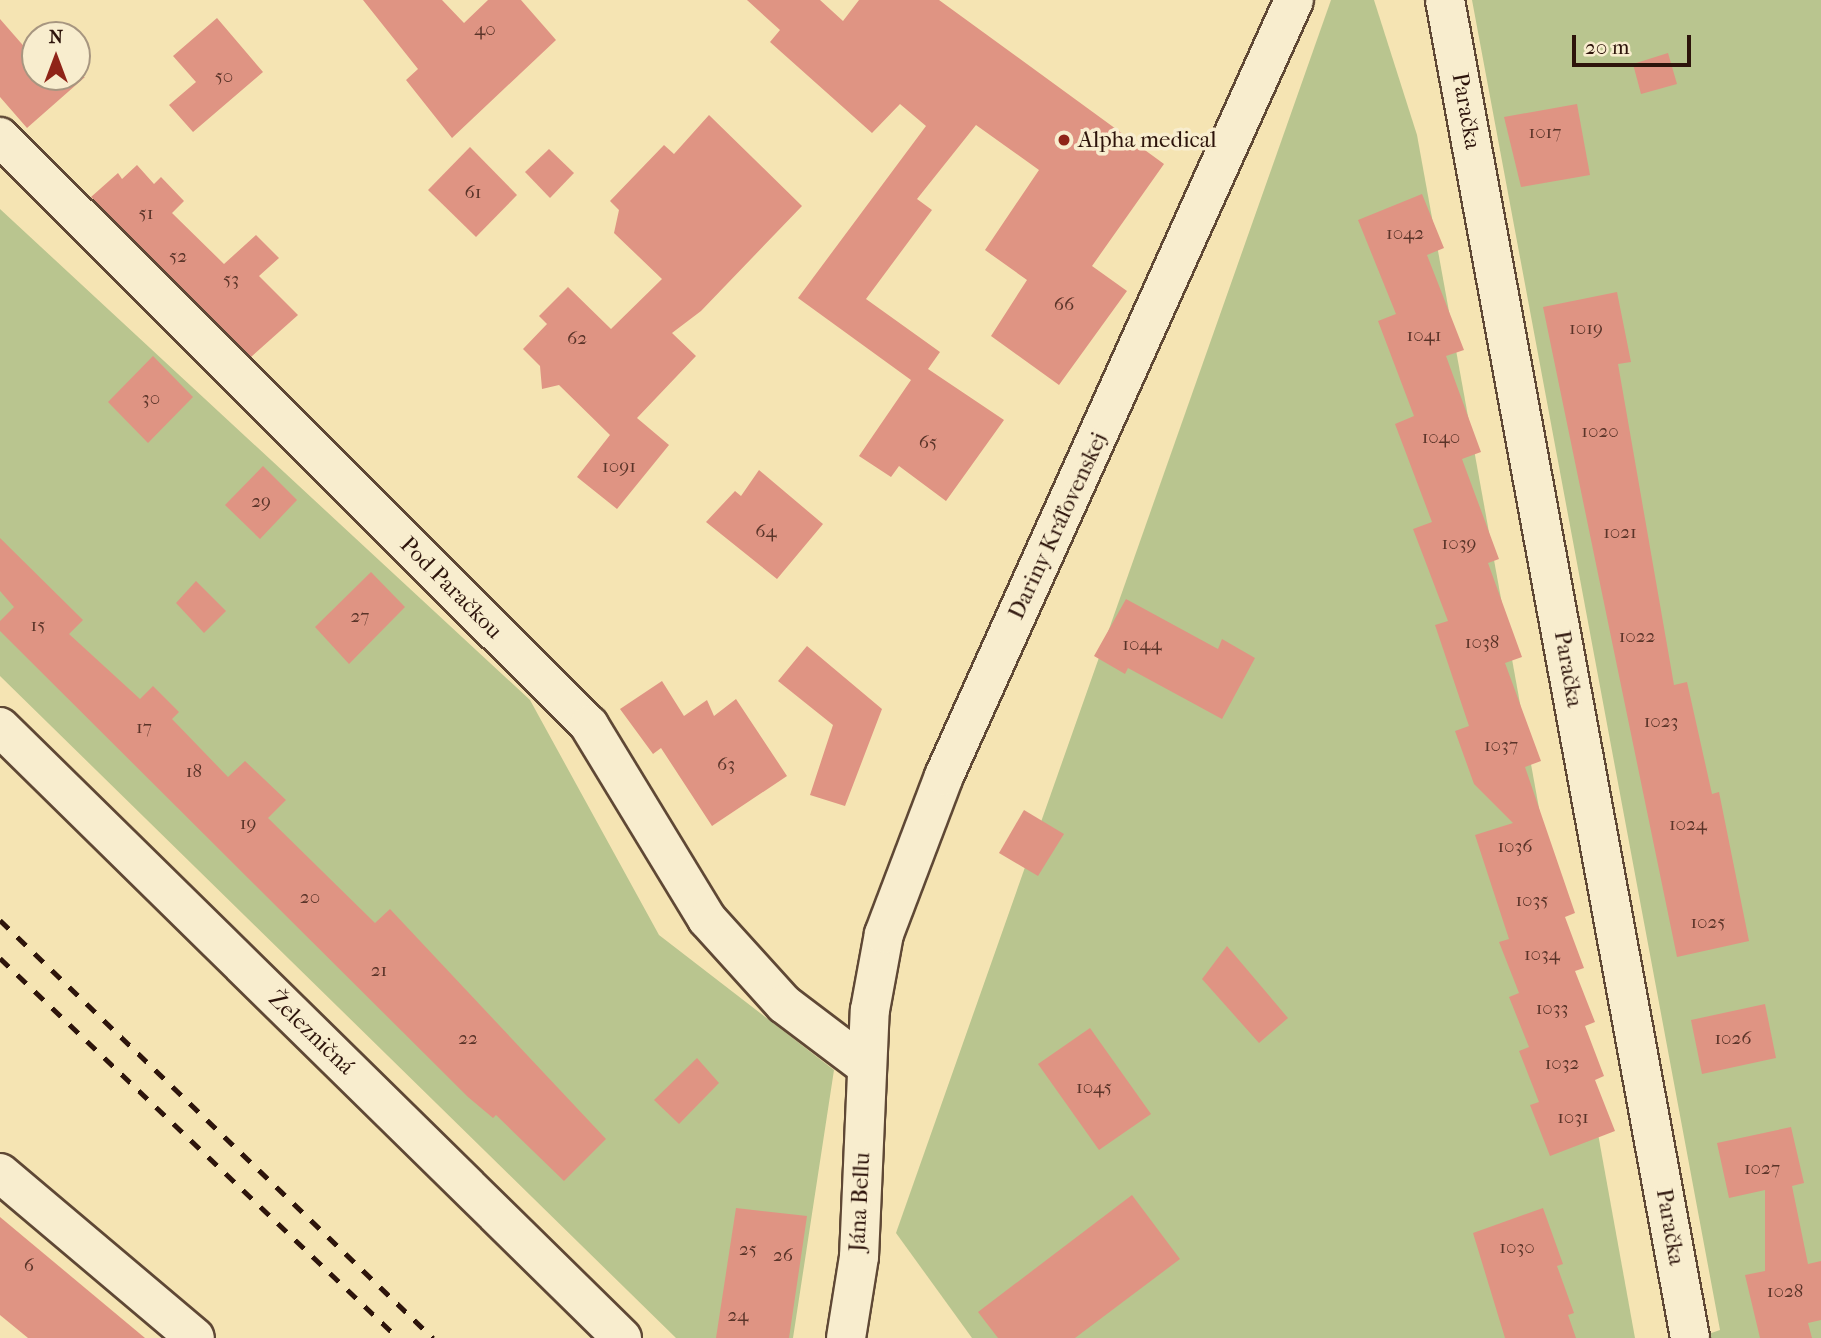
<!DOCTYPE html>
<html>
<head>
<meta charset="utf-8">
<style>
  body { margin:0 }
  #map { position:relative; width:1821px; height:1338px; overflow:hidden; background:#f5e4b3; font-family:"IM FELL French Canon",serif }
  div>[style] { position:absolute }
  .green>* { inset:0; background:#b9c58f }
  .building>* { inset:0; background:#df9483 }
  .roads { filter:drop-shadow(2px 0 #5f4835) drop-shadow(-2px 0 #5f4835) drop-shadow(0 2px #5f4835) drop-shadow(0 -2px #5f4835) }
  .minor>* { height:38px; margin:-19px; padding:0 19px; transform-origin:19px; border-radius:19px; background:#f8edce }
  .rail>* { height:5px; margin-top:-2.5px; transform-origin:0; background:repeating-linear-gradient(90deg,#2d140b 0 12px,transparent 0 24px) }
  .dots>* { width:19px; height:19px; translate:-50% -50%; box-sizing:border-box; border:4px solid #f8edce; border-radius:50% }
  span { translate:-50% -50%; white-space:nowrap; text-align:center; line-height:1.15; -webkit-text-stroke:7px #f8edce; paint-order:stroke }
  .number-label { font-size:19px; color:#5a3429 }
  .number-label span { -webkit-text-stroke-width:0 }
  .street-label { font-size:23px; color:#2d140b }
  .poi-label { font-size:23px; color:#2d140b }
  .left { translate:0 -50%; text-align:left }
  .north { position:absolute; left:21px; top:21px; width:70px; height:70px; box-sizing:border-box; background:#f8edce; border:2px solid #a79680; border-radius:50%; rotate:0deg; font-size:19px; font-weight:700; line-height:28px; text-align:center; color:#2d140b }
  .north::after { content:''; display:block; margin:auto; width:24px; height:32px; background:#8f2418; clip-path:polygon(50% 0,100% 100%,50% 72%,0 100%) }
  .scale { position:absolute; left:1572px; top:35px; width:119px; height:32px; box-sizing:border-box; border:4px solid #2d140b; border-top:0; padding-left:9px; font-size:21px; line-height:24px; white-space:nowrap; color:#2d140b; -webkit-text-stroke:5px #f8edce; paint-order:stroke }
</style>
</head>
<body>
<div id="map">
  <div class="green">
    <div style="clip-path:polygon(1331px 0,1374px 0,1417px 135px,1635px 1338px,972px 1338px,896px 1233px)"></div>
    <div style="clip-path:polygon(1472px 0,1821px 0,1821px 1338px,1697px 1338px,1720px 1330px)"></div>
    <div style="clip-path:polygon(0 209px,530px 700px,659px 935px,834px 1070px,793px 1338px,676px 1338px,0 676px)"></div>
  </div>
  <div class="building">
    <div style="clip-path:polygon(363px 0,442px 0,464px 23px,488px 0,521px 0,556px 40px,452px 138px,406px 80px,418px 69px)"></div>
    <div style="clip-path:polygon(747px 0,820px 0,843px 21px,859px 0,939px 0,1164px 164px,1092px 266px,1127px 291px,1059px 385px,991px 336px,1027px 280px,985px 250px,1039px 170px,976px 125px,917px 199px,932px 210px,866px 299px,940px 352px,928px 369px,1004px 420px,946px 501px,899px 466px,891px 477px,859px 456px,911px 380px,798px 298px,926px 126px,900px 104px,872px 133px,770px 42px,780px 30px)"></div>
    <div style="clip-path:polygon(217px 18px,263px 72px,193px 132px,169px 105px,196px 82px,173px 56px)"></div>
    <div style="clip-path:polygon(0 19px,35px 59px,35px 77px,85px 77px,27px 128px,0 97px)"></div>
    <div style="clip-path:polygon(1668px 53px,1677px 84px,1641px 94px,1633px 64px)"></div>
    <div style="clip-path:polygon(1577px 104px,1590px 175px,1521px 187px,1504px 117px)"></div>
    <div style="clip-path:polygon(709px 115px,802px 206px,701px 311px,672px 333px,696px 356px,637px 418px,669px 445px,617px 509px,577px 477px,610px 435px,559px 385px,542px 389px,540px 366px,523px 349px,547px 324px,539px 316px,568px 287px,611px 329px,662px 279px,614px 233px,619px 210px,610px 201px,664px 145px,674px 154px)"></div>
    <div style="clip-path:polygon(470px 147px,517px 195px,476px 237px,428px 190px)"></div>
    <div style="clip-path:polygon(549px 149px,574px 173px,550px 198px,525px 172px)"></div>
    <div style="clip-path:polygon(137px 165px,154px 184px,161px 177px,184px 201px,172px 213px,224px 264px,256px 235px,279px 258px,259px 276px,298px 315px,251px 357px,91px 197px,118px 173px,122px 179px)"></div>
    <div style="clip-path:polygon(1422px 194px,1444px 248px,1427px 255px,1464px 350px,1446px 356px,1481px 452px,1462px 459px,1499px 559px,1488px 563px,1522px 657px,1505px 663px,1541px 761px,1525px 767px,1575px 913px,1565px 917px,1584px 968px,1575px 971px,1595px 1022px,1585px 1026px,1604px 1076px,1595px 1080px,1615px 1131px,1550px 1156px,1530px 1105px,1539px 1102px,1519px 1051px,1529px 1047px,1509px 997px,1519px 993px,1499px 942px,1509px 939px,1475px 835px,1513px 823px,1474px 784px,1455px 731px,1469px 726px,1435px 625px,1448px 621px,1413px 529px,1432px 522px,1395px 424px,1414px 416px,1378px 321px,1396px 314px,1358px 220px)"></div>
    <div style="clip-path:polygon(1617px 292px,1631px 362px,1618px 364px,1674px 685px,1687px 682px,1712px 794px,1719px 792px,1749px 941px,1677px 957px,1543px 307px)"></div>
    <div style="clip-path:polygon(153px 356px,193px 397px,148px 443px,108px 402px)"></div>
    <div style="clip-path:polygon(263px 466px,297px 500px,260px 539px,225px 505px)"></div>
    <div style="clip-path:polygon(759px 470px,823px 524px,777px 579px,706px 522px,735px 491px,741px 496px)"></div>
    <div style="clip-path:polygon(0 538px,83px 620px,69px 634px,140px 699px,153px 686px,179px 712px,172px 719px,228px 777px,245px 761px,286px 800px,268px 818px,375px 923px,390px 909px,606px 1139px,564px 1181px,496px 1115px,493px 1118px,468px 1097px,0 631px,0 621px,14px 607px,0 591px)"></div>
    <div style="clip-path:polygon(371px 572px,405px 607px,349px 664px,315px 627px)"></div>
    <div style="clip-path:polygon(196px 581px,226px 611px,204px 633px,176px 603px)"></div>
    <div style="clip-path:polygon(1126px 599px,1218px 649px,1222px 639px,1255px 658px,1222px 719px,1128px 668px,1125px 674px,1094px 656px)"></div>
    <div style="clip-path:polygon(807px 646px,882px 709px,845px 806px,810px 795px,833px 725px,778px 681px)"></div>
    <div style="clip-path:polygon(662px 681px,684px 716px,707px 700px,714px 716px,736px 699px,787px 776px,712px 826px,661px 748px,653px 754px,620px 709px)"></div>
    <div style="clip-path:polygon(1024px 810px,1064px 834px,1038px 876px,999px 853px)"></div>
    <div style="clip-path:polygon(1227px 946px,1288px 1018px,1259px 1043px,1202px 979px)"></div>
    <div style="clip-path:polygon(1765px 1004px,1776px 1058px,1702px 1074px,1691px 1020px)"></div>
    <div style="clip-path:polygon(1090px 1028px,1151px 1114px,1099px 1150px,1038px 1064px)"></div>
    <div style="clip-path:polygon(697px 1058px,719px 1083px,679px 1124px,654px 1100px)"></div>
    <div style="clip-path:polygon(1791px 1127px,1804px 1183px,1792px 1186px,1808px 1264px,1821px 1261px,1821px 1320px,1808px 1323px,1812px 1338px,1760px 1338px,1745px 1275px,1765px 1271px,1765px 1190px,1729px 1198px,1717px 1143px)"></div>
    <div style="clip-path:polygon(1132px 1195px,1180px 1259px,1075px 1338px,998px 1338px,978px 1312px)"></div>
    <div style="clip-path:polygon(736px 1208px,807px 1216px,789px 1338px,716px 1338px)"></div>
    <div style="clip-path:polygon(1543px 1208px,1563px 1264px,1557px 1266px,1574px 1313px,1568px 1315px,1576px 1338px,1505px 1338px,1473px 1233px)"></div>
    <div style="clip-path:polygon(0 1217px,145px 1338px,28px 1338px,0 1315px)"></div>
  </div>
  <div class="roads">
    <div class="minor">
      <div style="left:1445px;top:0;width:1360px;rotate:79.62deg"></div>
      <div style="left:0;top:137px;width:832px;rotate:44.95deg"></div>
      <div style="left:589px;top:725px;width:227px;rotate:58.7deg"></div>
      <div style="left:707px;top:919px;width:115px;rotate:47.8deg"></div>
      <div style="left:784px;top:1004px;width:103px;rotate:37.1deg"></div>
      <div style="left:0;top:727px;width:872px;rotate:44.49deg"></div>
      <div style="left:0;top:1173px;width:255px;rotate:40.2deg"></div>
      <div style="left:846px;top:1338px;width:82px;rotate:-80.9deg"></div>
      <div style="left:859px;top:1257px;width:247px;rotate:-87.5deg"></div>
      <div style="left:870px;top:1010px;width:77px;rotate:-79.6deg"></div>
      <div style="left:884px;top:934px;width:169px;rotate:-69.2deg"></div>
      <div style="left:944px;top:776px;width:851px;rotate:-65.72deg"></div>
    </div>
  </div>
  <div class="rail">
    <div style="left:0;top:920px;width:602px;rotate:43.99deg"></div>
    <div style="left:0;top:958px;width:550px;rotate:43.67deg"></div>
  </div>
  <div class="dots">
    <div style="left:1064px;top:140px;background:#8f2418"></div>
  </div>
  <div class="number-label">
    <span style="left:485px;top:30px">40</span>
    <span style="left:224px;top:77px">50</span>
    <span style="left:1545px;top:133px">1017</span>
    <span style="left:473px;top:193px">61</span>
    <span style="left:146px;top:214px">51</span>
    <span style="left:1405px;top:234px">1042</span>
    <span style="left:178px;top:257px">52</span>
    <span style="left:231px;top:280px">53</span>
    <span style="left:1064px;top:305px">66</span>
    <span style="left:1586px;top:329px">1019</span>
    <span style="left:1424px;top:336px">1041</span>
    <span style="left:577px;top:339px">62</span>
    <span style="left:151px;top:399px">30</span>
    <span style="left:1600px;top:432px">1020</span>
    <span style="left:1441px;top:438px">1040</span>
    <span style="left:928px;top:443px">65</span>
    <span style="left:619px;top:467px">1091</span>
    <span style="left:261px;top:502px">29</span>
    <span style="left:766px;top:532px">64</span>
    <span style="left:1620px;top:533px">1021</span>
    <span style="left:1459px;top:544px">1039</span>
    <span style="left:360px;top:617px">27</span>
    <span style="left:38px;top:626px">15</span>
    <span style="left:1637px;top:637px">1022</span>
    <span style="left:1482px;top:643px">1038</span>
    <span style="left:1142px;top:645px">1044</span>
    <span style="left:1661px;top:722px">1023</span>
    <span style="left:144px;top:728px">17</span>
    <span style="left:1501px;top:746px">1037</span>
    <span style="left:726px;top:765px">63</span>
    <span style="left:194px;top:772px">18</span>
    <span style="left:248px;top:824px">19</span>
    <span style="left:1688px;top:825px">1024</span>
    <span style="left:1515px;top:847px">1036</span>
    <span style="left:310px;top:898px">20</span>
    <span style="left:1532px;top:901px">1035</span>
    <span style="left:1708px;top:923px">1025</span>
    <span style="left:1542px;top:955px">1034</span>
    <span style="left:379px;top:971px">21</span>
    <span style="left:1552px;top:1009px">1033</span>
    <span style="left:468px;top:1039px">22</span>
    <span style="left:1733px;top:1039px">1026</span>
    <span style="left:1562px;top:1064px">1032</span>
    <span style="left:1094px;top:1088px">1045</span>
    <span style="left:1573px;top:1118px">1031</span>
    <span style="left:1762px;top:1169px">1027</span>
    <span style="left:1517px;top:1248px">1030</span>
    <span style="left:748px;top:1250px">25</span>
    <span style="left:783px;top:1256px">26</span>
    <span style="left:29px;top:1266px">6</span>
    <span style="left:1785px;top:1292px">1028</span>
    <span style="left:738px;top:1316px">24</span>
  </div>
  <div class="street-label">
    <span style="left:1466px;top:111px;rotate:80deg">Paračka</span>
    <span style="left:1058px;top:526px;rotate:-65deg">Dariny Kráľovenskej</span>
    <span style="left:451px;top:588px;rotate:45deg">Pod Paračkou</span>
    <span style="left:1568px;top:669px;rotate:80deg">Paračka</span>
    <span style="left:311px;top:1033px;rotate:44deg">Železničná</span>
    <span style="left:860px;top:1202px;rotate:-87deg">Jána Bellu</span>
    <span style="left:1670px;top:1227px;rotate:80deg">Paračka</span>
  </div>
  <div class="poi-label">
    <span class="left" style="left:1078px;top:140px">Alpha medical</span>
  </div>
  <div class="north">N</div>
  <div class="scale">20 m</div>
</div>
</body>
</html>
